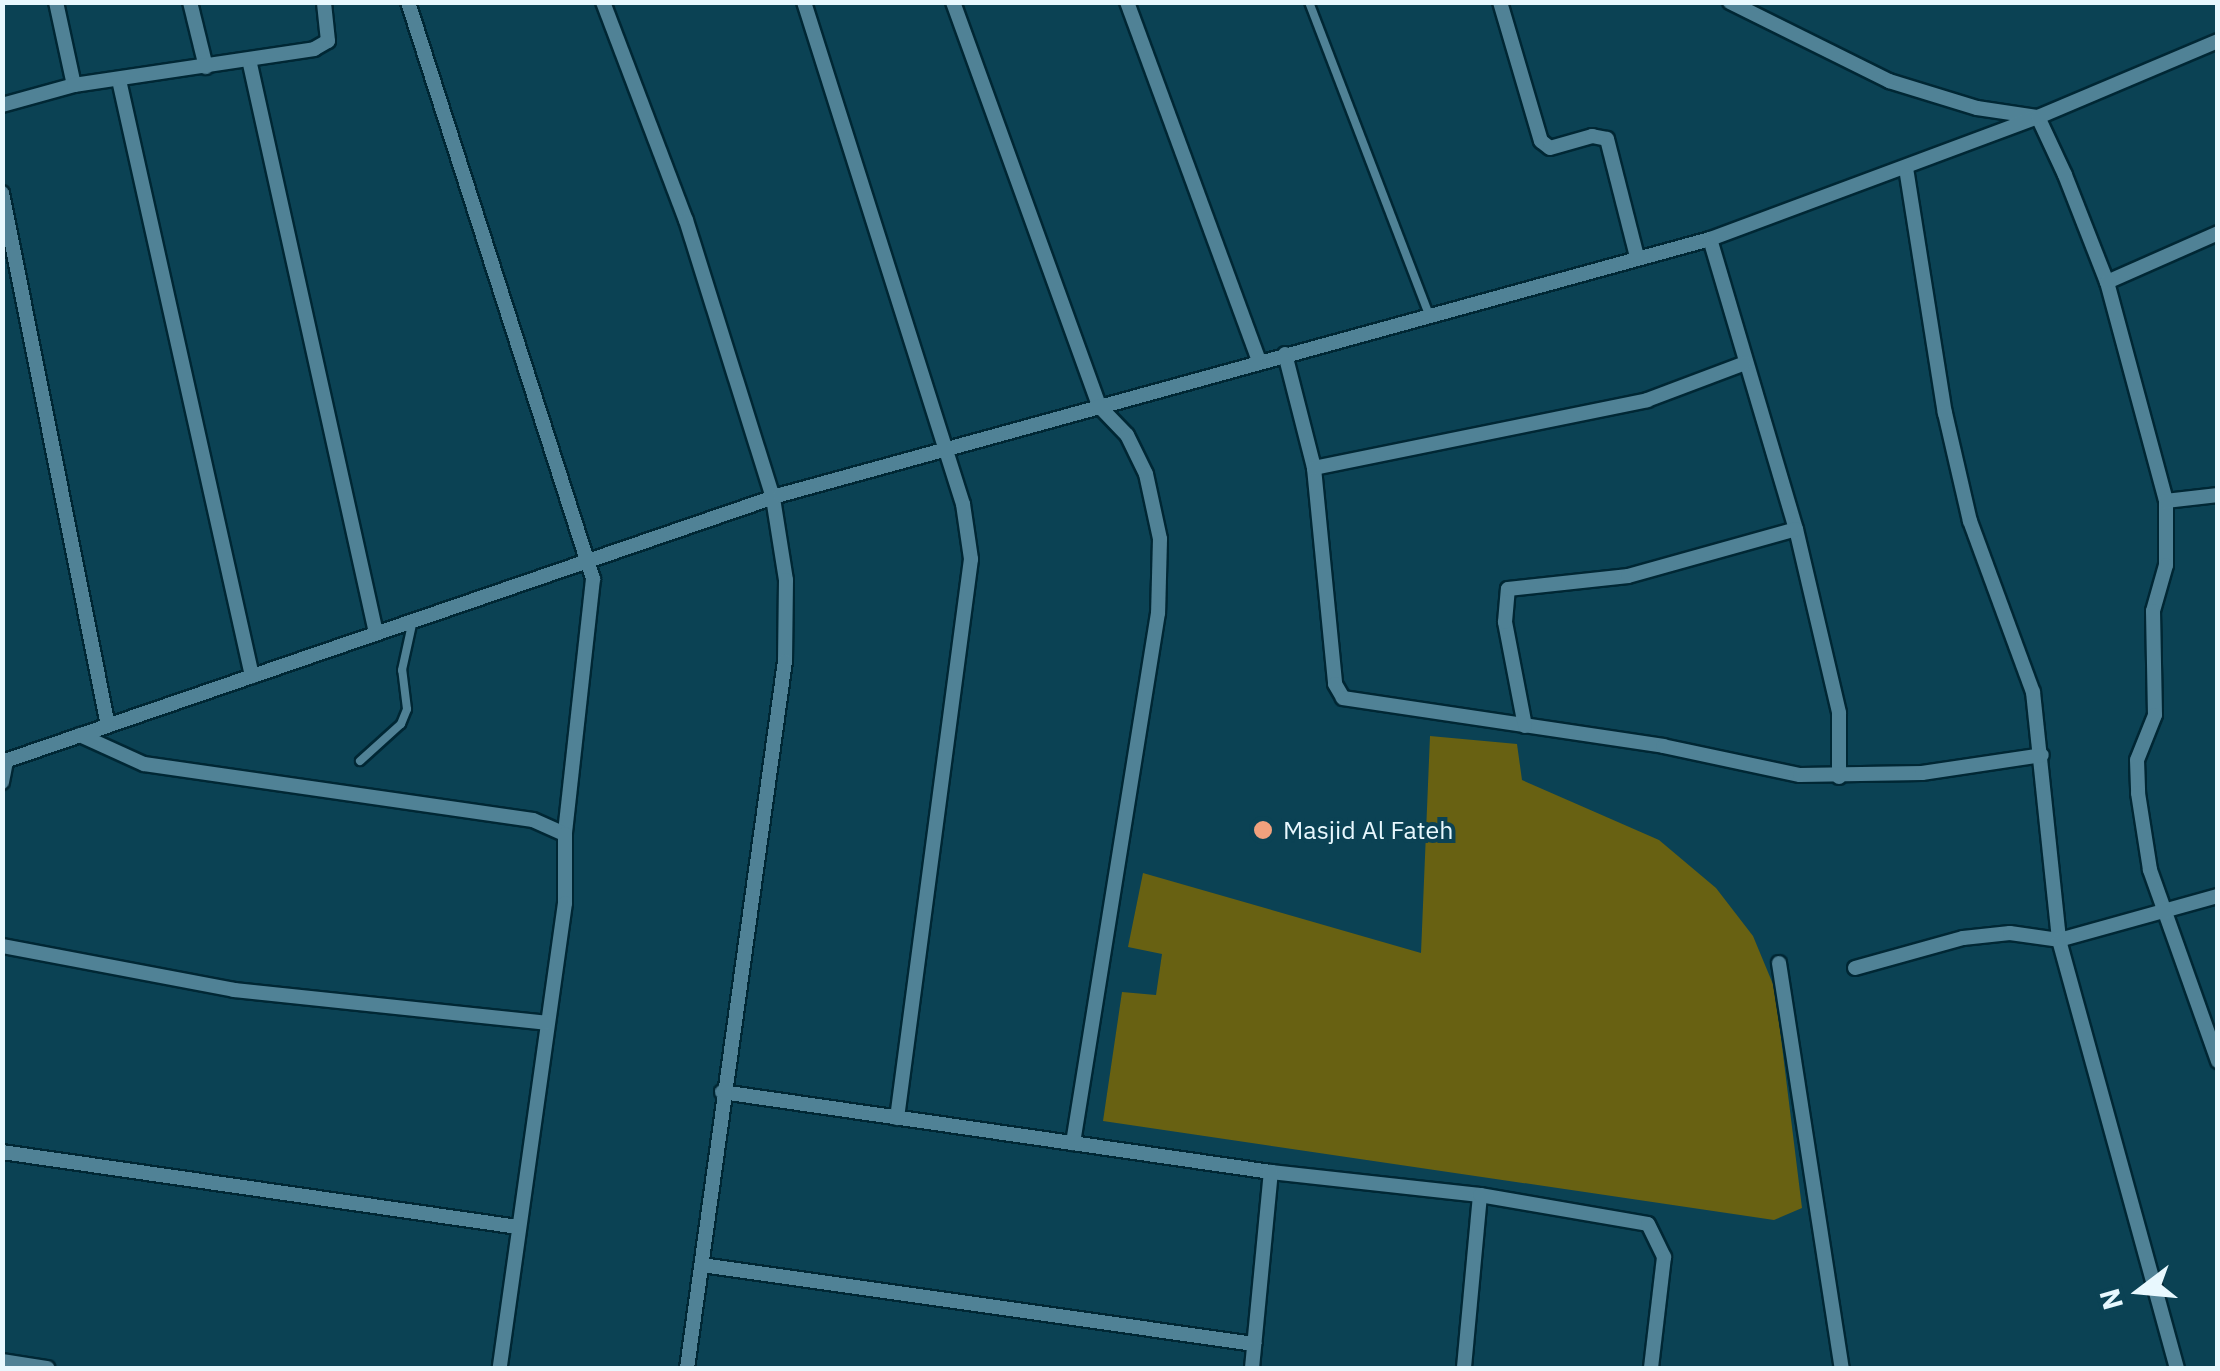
<!DOCTYPE html>
<html>
<head>
<meta charset="utf-8">
<style>
  body { margin:0 }
  #map { position:relative; width:2220px; height:1371px; overflow:hidden; background:#0b4254; font-family:"IBM Plex Sans",sans-serif }
  div>[style] { position:absolute }
  .green>* { inset:0; background:#686112 }
  .roads { filter:drop-shadow(2px 0 #002734) drop-shadow(-2px 0 #002734) drop-shadow(0 2px #002734) drop-shadow(0 -2px #002734) }
  .service>* { height:8px; margin:-4px; padding:0 4px; transform-origin:4px; border-radius:4px; background:#508296 }
  .minor>* { height:14px; margin:-7px; padding:0 7px; transform-origin:7px; border-radius:7px; background:#508296 }
  .dots>* { width:28px; height:28px; translate:-50% -50%; box-sizing:border-box; border:5px solid #0b4254; border-radius:50% }
  span { translate:-50% -50%; white-space:nowrap; text-align:center; line-height:1.15; -webkit-text-stroke:8px #0b4254; paint-order:stroke }
  .poi-label { font-size:25px; color:#e8f8fe }
  .left { translate:0 -50%; text-align:left }
  .frame { position:absolute; inset:0; border:5px solid #e8f8fe; pointer-events:none }
  .north { position:absolute; left:2090px; top:1241px; width:100px; height:100px; -webkit-text-stroke:8px #0b4254; paint-order:stroke; rotate:254deg; font-size:28px; font-weight:700; line-height:40px; text-align:center; color:#e8f8fe }
  .north::after { content:''; display:block; margin:auto; width:35px; height:45px; background:#e8f8fe; clip-path:polygon(50% 0,100% 100%,50% 72%,0 100%) }
</style>
</head>
<body>
<div id="map">
  <div class="green">
    <div style="clip-path:polygon(1430px 736px,1517px 744px,1522px 780px,1659px 840px,1716px 888px,1753px 936px,1775px 989px,1802px 1208px,1774px 1220px,1103px 1121px,1122px 992px,1156px 995px,1162px 954px,1128px 947px,1143px 873px,1421px 953px)"></div>
  </div>
  <div class="roads">
    <div class="service">
      <div style="left:1309px;top:2px;width:332px;rotate:69deg"></div>
      <div style="left:360px;top:761px;width:55px;rotate:-42.1deg"></div>
      <div style="left:401px;top:724px;width:16px;rotate:-68deg"></div>
      <div style="left:407px;top:709px;width:39px;rotate:-97deg"></div>
      <div style="left:402px;top:670px;width:51px;rotate:-77.6deg"></div>
    </div>
    <div class="minor">
      <div style="left:56px;top:2px;width:85px;rotate:77.8deg"></div>
      <div style="left:190px;top:2px;width:67px;rotate:76.2deg"></div>
      <div style="left:408px;top:2px;width:606px;rotate:72.22deg"></div>
      <div style="left:593px;top:579px;width:257px;rotate:96.3deg"></div>
      <div style="left:603px;top:2px;width:233px;rotate:69.2deg"></div>
      <div style="left:686px;top:220px;width:291px;rotate:72.6deg"></div>
      <div style="left:773px;top:498px;width:83px;rotate:81deg"></div>
      <div style="left:786px;top:580px;width:81px;rotate:90.7deg"></div>
      <div style="left:785px;top:661px;width:714px;rotate:97.89deg"></div>
      <div style="left:804px;top:2px;width:527px;rotate:72.43deg"></div>
      <div style="left:963px;top:504px;width:56px;rotate:81.7deg"></div>
      <div style="left:971px;top:559px;width:564px;rotate:97.54deg"></div>
      <div style="left:953px;top:2px;width:430px;rotate:70.1deg"></div>
      <div style="left:1099px;top:406px;width:40px;rotate:46deg"></div>
      <div style="left:1127px;top:435px;width:43px;rotate:64deg"></div>
      <div style="left:1146px;top:474px;width:66px;rotate:77.8deg"></div>
      <div style="left:1160px;top:539px;width:74px;rotate:91.5deg"></div>
      <div style="left:1158px;top:613px;width:537px;rotate:99.11deg"></div>
      <div style="left:1127px;top:2px;width:382px;rotate:69.8deg"></div>
      <div style="left:1500px;top:2px;width:145px;rotate:73.6deg"></div>
      <div style="left:1541px;top:141px;width:11px;rotate:38deg"></div>
      <div style="left:1550px;top:148px;width:44px;rotate:-15.9deg"></div>
      <div style="left:1592px;top:136px;width:15px;rotate:11deg"></div>
      <div style="left:1607px;top:139px;width:122px;rotate:75.7deg"></div>
      <div style="left:1730px;top:2px;width:178px;rotate:26.4deg"></div>
      <div style="left:1889px;top:81px;width:92px;rotate:17.1deg"></div>
      <div style="left:1977px;top:108px;width:62px;rotate:8.4deg"></div>
      <div style="left:2038px;top:117px;width:64px;rotate:65deg"></div>
      <div style="left:2065px;top:175px;width:115px;rotate:68.6deg"></div>
      <div style="left:2107px;top:282px;width:227px;rotate:74.9deg"></div>
      <div style="left:2166px;top:501px;width:64px;rotate:90deg"></div>
      <div style="left:2166px;top:565px;width:48px;rotate:105.8deg"></div>
      <div style="left:2153px;top:611px;width:104px;rotate:88.9deg"></div>
      <div style="left:2155px;top:715px;width:48px;rotate:111.8deg"></div>
      <div style="left:2137px;top:760px;width:33px;rotate:88deg"></div>
      <div style="left:2138px;top:793px;width:78px;rotate:81.1deg"></div>
      <div style="left:2150px;top:870px;width:203px;rotate:70.4deg"></div>
      <div style="left:250px;top:64px;width:583px;rotate:77.51deg"></div>
      <div style="left:119px;top:80px;width:611px;rotate:77.42deg"></div>
      <div style="left:2px;top:105px;width:75px;rotate:-15.5deg"></div>
      <div style="left:74px;top:85px;width:243px;rotate:-8.5deg"></div>
      <div style="left:314px;top:49px;width:16px;rotate:-30deg"></div>
      <div style="left:328px;top:41px;width:39px;rotate:-96deg"></div>
      <div style="left:1906px;top:168px;width:248px;rotate:81deg"></div>
      <div style="left:1945px;top:413px;width:111px;rotate:77deg"></div>
      <div style="left:1970px;top:521px;width:182px;rotate:69.8deg"></div>
      <div style="left:2033px;top:692px;width:249px;rotate:84deg"></div>
      <div style="left:2059px;top:940px;width:444px;rotate:74.6deg"></div>
      <div style="left:2px;top:193px;width:543px;rotate:78.75deg"></div>
      <div style="left:1710px;top:239px;width:302px;rotate:73.5deg"></div>
      <div style="left:1796px;top:529px;width:189px;rotate:76.8deg"></div>
      <div style="left:1839px;top:713px;width:64px;rotate:90deg"></div>
      <div style="left:2107px;top:282px;width:121px;rotate:-23.8deg"></div>
      <div style="left:1285px;top:354px;width:118px;rotate:75.7deg"></div>
      <div style="left:1314px;top:468px;width:217px;rotate:84.4deg"></div>
      <div style="left:1335px;top:684px;width:16px;rotate:60deg"></div>
      <div style="left:1343px;top:698px;width:324px;rotate:8.5deg"></div>
      <div style="left:1663px;top:746px;width:140px;rotate:12deg"></div>
      <div style="left:1800px;top:775px;width:122px;rotate:-0.9deg"></div>
      <div style="left:1922px;top:773px;width:121px;rotate:-8.5deg"></div>
      <div style="left:1314px;top:468px;width:340px;rotate:-11.5deg"></div>
      <div style="left:1647px;top:400px;width:103px;rotate:-20.6deg"></div>
      <div style="left:2166px;top:501px;width:52px;rotate:-6.6deg"></div>
      <div style="left:1525px;top:726px;width:106px;rotate:-100.9deg"></div>
      <div style="left:1505px;top:622px;width:33px;rotate:-85deg"></div>
      <div style="left:1508px;top:589px;width:121px;rotate:-6.2deg"></div>
      <div style="left:1628px;top:576px;width:174px;rotate:-15.6deg"></div>
      <div style="left:80px;top:735px;width:70px;rotate:24.4deg"></div>
      <div style="left:144px;top:764px;width:393px;rotate:8.2deg"></div>
      <div style="left:533px;top:820px;width:35px;rotate:24deg"></div>
      <div style="left:565px;top:834px;width:69px;rotate:90deg"></div>
      <div style="left:565px;top:903px;width:470px;rotate:98deg"></div>
      <div style="left:2px;top:762px;width:823px;rotate:-18.94deg"></div>
      <div style="left:780px;top:495px;width:965px;rotate:-15.39deg"></div>
      <div style="left:1710px;top:239px;width:350px;rotate:-20.4deg"></div>
      <div style="left:2038px;top:117px;width:195px;rotate:-22.9deg"></div>
      <div style="left:2px;top:782px;width:21px;rotate:-79deg"></div>
      <div style="left:2px;top:946px;width:236px;rotate:10.7deg"></div>
      <div style="left:234px;top:990px;width:314px;rotate:6deg"></div>
      <div style="left:1779px;top:963px;width:410px;rotate:81.2deg"></div>
      <div style="left:1855px;top:968px;width:112px;rotate:-15.5deg"></div>
      <div style="left:1963px;top:938px;width:47px;rotate:-6.1deg"></div>
      <div style="left:2010px;top:933px;width:49px;rotate:8.1deg"></div>
      <div style="left:2059px;top:940px;width:165px;rotate:-15.5deg"></div>
      <div style="left:722px;top:1092px;width:555px;rotate:8.29deg"></div>
      <div style="left:1271px;top:1172px;width:210px;rotate:6.3deg"></div>
      <div style="left:1480px;top:1195px;width:174px;rotate:95.3deg"></div>
      <div style="left:2px;top:1152px;width:521px;rotate:8.27deg"></div>
      <div style="left:1480px;top:1195px;width:170px;rotate:9.8deg"></div>
      <div style="left:1648px;top:1224px;width:37px;rotate:64deg"></div>
      <div style="left:1664px;top:1257px;width:112px;rotate:96.7deg"></div>
      <div style="left:702px;top:1265px;width:558px;rotate:8.14deg"></div>
      <div style="left:2px;top:1361px;width:46px;rotate:8.8deg"></div>
      <div style="left:1252px;top:1368px;width:197px;rotate:-84.5deg"></div>
    </div>
  </div>
  <div class="dots">
    <div style="left:1263px;top:830px;background:#f1a17d"></div>
  </div>
  <div class="poi-label">
    <span class="left" style="left:1283px;top:830px">Masjid Al Fateh</span>
  </div>
  <div class="frame"></div>
  <div class="north">N</div>
</div>
</body>
</html>
